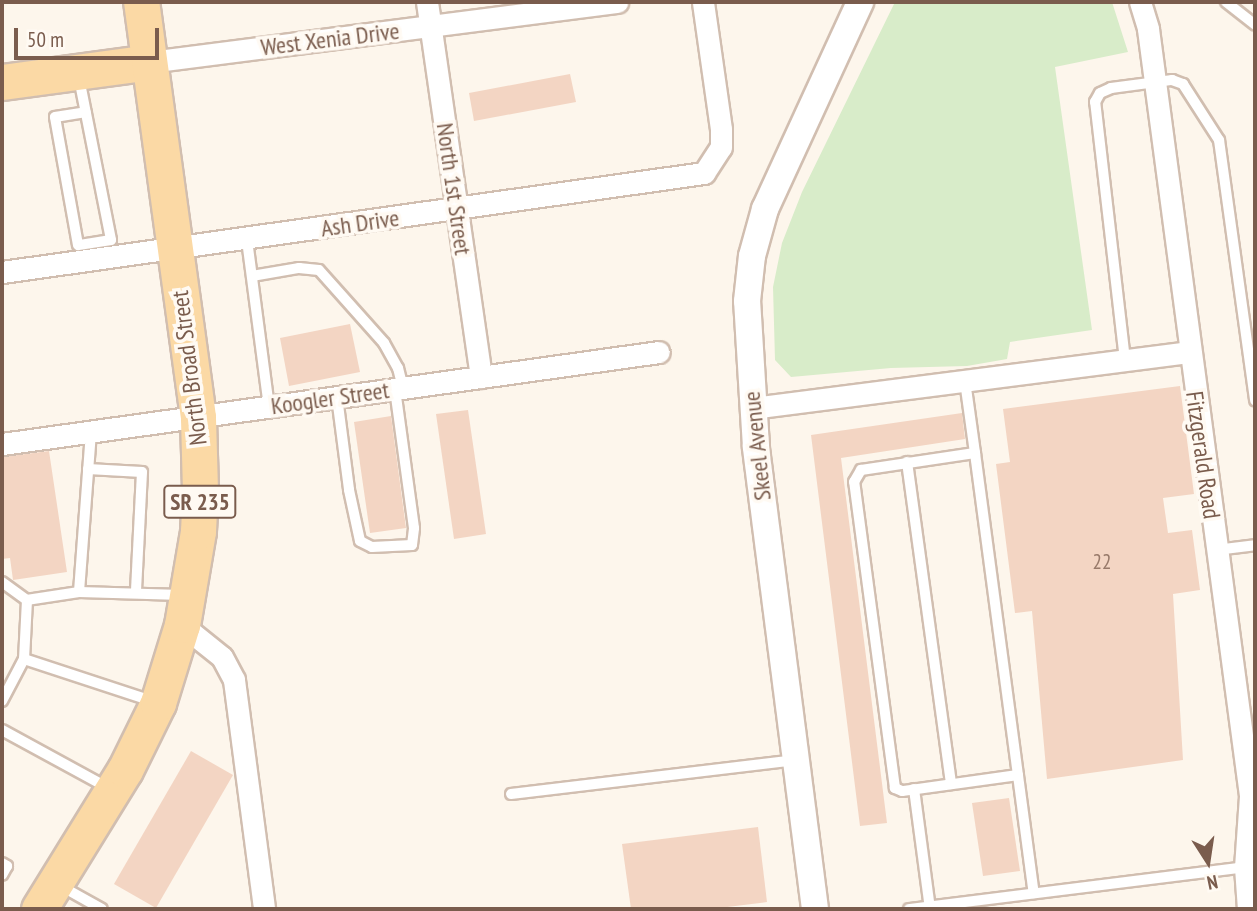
<!DOCTYPE html>
<html>
<head>
<meta charset="utf-8">
<style>
  body { margin:0 }
  #map { position:relative; width:1257px; height:911px; overflow:hidden; background:#fdf6ec; font-family:"PT Sans Narrow",sans-serif }
  div>[style] { position:absolute }
  .green>* { inset:0; background:#d8ecc9 }
  .building>* { inset:0; background:#f3d5c3 }
  .roads { filter:drop-shadow(2px 0 #d1beb0) drop-shadow(-2px 0 #d1beb0) drop-shadow(0 2px #d1beb0) drop-shadow(0 -2px #d1beb0) }
  .service>* { height:10px; margin:-5px; padding:0 5px; transform-origin:5px; border-radius:5px; background:#fff }
  .minor>* { height:21px; margin:-10.5px; padding:0 10.5px; transform-origin:10.5px; border-radius:10.5px; background:#fff }
  .tertiary>* { height:26px; margin:-13px; padding:0 13px; transform-origin:13px; border-radius:13px; background:#fff }
  .primary>* { height:35px; margin:-17.5px; padding:0 17.5px; transform-origin:17.5px; border-radius:17.5px; background:#fbd9a5 }
  span { translate:-50% -50%; white-space:nowrap; text-align:center; line-height:1.15; -webkit-text-stroke:7px #fffaf3; paint-order:stroke }
  .number-label { font-size:21px; color:#987a6a }
  .number-label span { -webkit-text-stroke-width:0 }
  .shield-label span { padding:2px 5px; background:#fffaf3; border:2px solid; border-radius:5px; -webkit-text-stroke-width:0 }
  .shield-label { font-size:23px; color:#7a5c4d; font-weight:700 }
  .street-label { font-size:24px; color:#7a5c4d }
  .frame { position:absolute; inset:0; border:4px solid #7a5c4d; pointer-events:none }
  .north { position:absolute; left:1173px; top:827px; width:70px; height:70px; -webkit-text-stroke:5px #fffaf3; paint-order:stroke; rotate:168deg; font-size:19px; font-weight:700; line-height:28px; text-align:center; color:#7a5c4d }
  .north::after { content:''; display:block; margin:auto; width:24px; height:32px; background:#7a5c4d; clip-path:polygon(50% 0,100% 100%,50% 72%,0 100%) }
  .scale { position:absolute; left:14px; top:28px; width:145px; height:32px; box-sizing:border-box; border:4px solid #7a5c4d; border-top:0; padding-left:9px; font-size:21px; line-height:24px; white-space:nowrap; color:#7a5c4d; -webkit-text-stroke:5px #fffaf3; paint-order:stroke }
</style>
</head>
<body>
<div id="map">
  <div class="green">
    <div style="clip-path:polygon(895px 2px,1112px 2px,1128px 52px,1055px 67px,1092px 330px,1010px 342px,1007px 359px,967px 366px,891px 368px,791px 377px,775px 360px,773px 287px,782px 243px,802px 192px)"></div>
  </div>
  <div class="building">
    <div style="clip-path:polygon(570px 74px,576px 102px,474px 121px,469px 93px)"></div>
    <div style="clip-path:polygon(350px 324px,360px 372px,289px 386px,280px 338px)"></div>
    <div style="clip-path:polygon(1180px 386px,1194px 494px,1163px 498px,1168px 533px,1192px 530px,1200px 590px,1173px 594px,1183px 760px,1047px 779px,1032px 611px,1015px 613px,996px 464px,1010px 462px,1003px 409px)"></div>
    <div style="clip-path:polygon(468px 410px,486px 534px,454px 539px,436px 414px)"></div>
    <div style="clip-path:polygon(962px 413px,965px 439px,841px 458px,887px 823px,860px 826px,811px 435px)"></div>
    <div style="clip-path:polygon(391px 416px,406px 528px,370px 533px,354px 422px)"></div>
    <div style="clip-path:polygon(49px 451px,67px 572px,13px 580px,10px 558px,2px 559px,2px 457px)"></div>
    <div style="clip-path:polygon(191px 751px,233px 775px,156px 908px,114px 884px)"></div>
    <div style="clip-path:polygon(1009px 798px,1020px 871px,983px 876px,972px 803px)"></div>
    <div style="clip-path:polygon(758px 827px,767px 902px,711px 909px,631px 909px,622px 844px)"></div>
  </div>
  <div class="roads">
    <div class="service">
      <div style="left:1226px;top:2px;width:37px;rotate:38deg"></div>
      <div style="left:79px;top:78px;width:165px;rotate:78.8deg"></div>
      <div style="left:111px;top:240px;width:33px;rotate:171deg"></div>
      <div style="left:78px;top:245px;width:130px;rotate:-100.2deg"></div>
      <div style="left:55px;top:117px;width:31px;rotate:-9deg"></div>
      <div style="left:247px;top:240px;width:168px;rotate:82.5deg"></div>
      <div style="left:252px;top:276px;width:48px;rotate:-9.7deg"></div>
      <div style="left:299px;top:268px;width:20px;rotate:6deg"></div>
      <div style="left:319px;top:270px;width:98px;rotate:48.3deg"></div>
      <div style="left:384px;top:343px;width:29px;rotate:61deg"></div>
      <div style="left:398px;top:368px;width:21px;rotate:76deg"></div>
      <div style="left:1125px;top:360px;width:260px;rotate:-96.6deg"></div>
      <div style="left:1095px;top:102px;width:10px;rotate:-61deg"></div>
      <div style="left:1100px;top:93px;width:12px;rotate:-24deg"></div>
      <div style="left:1111px;top:88px;width:62px;rotate:-7.5deg"></div>
      <div style="left:1172px;top:80px;width:12px;rotate:20deg"></div>
      <div style="left:1183px;top:84px;width:67px;rotate:57.3deg"></div>
      <div style="left:1219px;top:140px;width:263px;rotate:82.1deg"></div>
      <div style="left:965px;top:381px;width:73px;rotate:82.1deg"></div>
      <div style="left:337px;top:397px;width:94px;rotate:82.6deg"></div>
      <div style="left:349px;top:490px;width:52px;rotate:77.8deg"></div>
      <div style="left:360px;top:541px;width:13px;rotate:27deg"></div>
      <div style="left:372px;top:547px;width:40px;rotate:-2.9deg"></div>
      <div style="left:412px;top:545px;width:17px;rotate:-83deg"></div>
      <div style="left:414px;top:528px;width:140px;rotate:-97.8deg"></div>
      <div style="left:91px;top:432px;width:160px;rotate:94.3deg"></div>
      <div style="left:79px;top:592px;width:103px;rotate:1.7deg"></div>
      <div style="left:907px;top:462px;width:325px;rotate:82.2deg"></div>
      <div style="left:88px;top:469px;width:54px;rotate:3.2deg"></div>
      <div style="left:142px;top:472px;width:120px;rotate:92.9deg"></div>
      <div style="left:1216px;top:550px;width:39px;rotate:-7deg"></div>
      <div style="left:2px;top:582px;width:31px;rotate:36deg"></div>
      <div style="left:79px;top:592px;width:53px;rotate:171.3deg"></div>
      <div style="left:27px;top:600px;width:59px;rotate:92.9deg"></div>
      <div style="left:24px;top:659px;width:138px;rotate:18.2deg"></div>
      <div style="left:2px;top:701px;width:47px;rotate:-62.4deg"></div>
      <div style="left:2px;top:730px;width:123px;rotate:28.6deg"></div>
      <div style="left:1018px;top:775px;width:117px;rotate:172.1deg"></div>
      <div style="left:902px;top:791px;width:8px;rotate:-157deg"></div>
      <div style="left:895px;top:788px;width:309px;rotate:-97.6deg"></div>
      <div style="left:854px;top:482px;width:14px;rotate:-60deg"></div>
      <div style="left:861px;top:470px;width:115px;rotate:-8.5deg"></div>
      <div style="left:975px;top:453px;width:444px;rotate:82.4deg"></div>
      <div style="left:914px;top:789px;width:121px;rotate:82.4deg"></div>
      <div style="left:511px;top:794px;width:287px;rotate:-6.8deg"></div>
      <div style="left:2px;top:863px;width:6px;rotate:31deg"></div>
      <div style="left:7px;top:866px;width:10px;rotate:119deg"></div>
      <div style="left:59px;top:885px;width:49px;rotate:29.2deg"></div>
      <div style="left:909px;top:909px;width:339px;rotate:-7.1deg"></div>
    </div>
    <div class="minor">
      <div style="left:427px;top:2px;width:379px;rotate:81.8deg"></div>
      <div style="left:1140px;top:2px;width:28px;rotate:73deg"></div>
      <div style="left:1148px;top:29px;width:774px;rotate:82.42deg"></div>
      <div style="left:1250px;top:796px;width:71px;rotate:94deg"></div>
      <div style="left:1245px;top:867px;width:42px;rotate:85.9deg"></div>
      <div style="left:149px;top:62px;width:472px;rotate:-7.3deg"></div>
      <div style="left:2px;top:272px;width:709px;rotate:-8.03deg"></div>
      <div style="left:704px;top:173px;width:31px;rotate:-57deg"></div>
      <div style="left:721px;top:147px;width:18px;rotate:-90deg"></div>
      <div style="left:721px;top:129px;width:128px;rotate:-98.1deg"></div>
      <div style="left:752px;top:408px;width:441px;rotate:-7.3deg"></div>
      <div style="left:2px;top:444px;width:663px;rotate:-7.97deg"></div>
      <div style="left:182px;top:625px;width:51px;rotate:38.7deg"></div>
      <div style="left:222px;top:657px;width:26px;rotate:62deg"></div>
      <div style="left:234px;top:680px;width:231px;rotate:82.5deg"></div>
    </div>
    <div class="tertiary">
      <div style="left:815px;top:909px;width:466px;rotate:-97.3deg"></div>
      <div style="left:756px;top:447px;width:146px;rotate:-93.5deg"></div>
      <div style="left:747px;top:301px;width:45px;rotate:-83.7deg"></div>
      <div style="left:752px;top:256px;width:49px;rotate:-74.5deg"></div>
      <div style="left:765px;top:209px;width:228px;rotate:-65.3deg"></div>
    </div>
    <div class="primary">
      <div style="left:2px;top:82px;width:148px;rotate:-7.7deg"></div>
      <div style="left:39px;top:909px;width:163px;rotate:-58.3deg"></div>
      <div style="left:125px;top:770px;width:75px;rotate:-63.8deg"></div>
      <div style="left:158px;top:703px;width:82px;rotate:-72.9deg"></div>
      <div style="left:182px;top:625px;width:95px;rotate:-80.3deg"></div>
      <div style="left:198px;top:531px;width:41px;rotate:-87.2deg"></div>
      <div style="left:200px;top:490px;width:73px;rotate:-91.6deg"></div>
      <div style="left:198px;top:417px;width:419px;rotate:-97.8deg"></div>
    </div>
  </div>
  <div class="number-label">
    <span style="left:1102px;top:562px">22</span>
  </div>
  <div class="shield-label">
    <span style="left:200px;top:502px">SR 235</span>
  </div>
  <div class="street-label">
    <span style="left:330px;top:39px;rotate:-7deg">West Xenia Drive</span>
    <span style="left:454px;top:189px;rotate:82deg">North 1st Street</span>
    <span style="left:360px;top:223px;rotate:-8deg">Ash Drive</span>
    <span style="left:189px;top:368px;rotate:-97deg">North Broad Street</span>
    <span style="left:330px;top:398px;rotate:-8deg">Koogler Street</span>
    <span style="left:757px;top:446px;rotate:-96deg">Skeel Avenue</span>
    <span style="left:1203px;top:455px;rotate:82deg">Fitzgerald Road</span>
  </div>
  <div class="frame"></div>
  <div class="north">N</div>
  <div class="scale">50 m</div>
</div>
</body>
</html>
